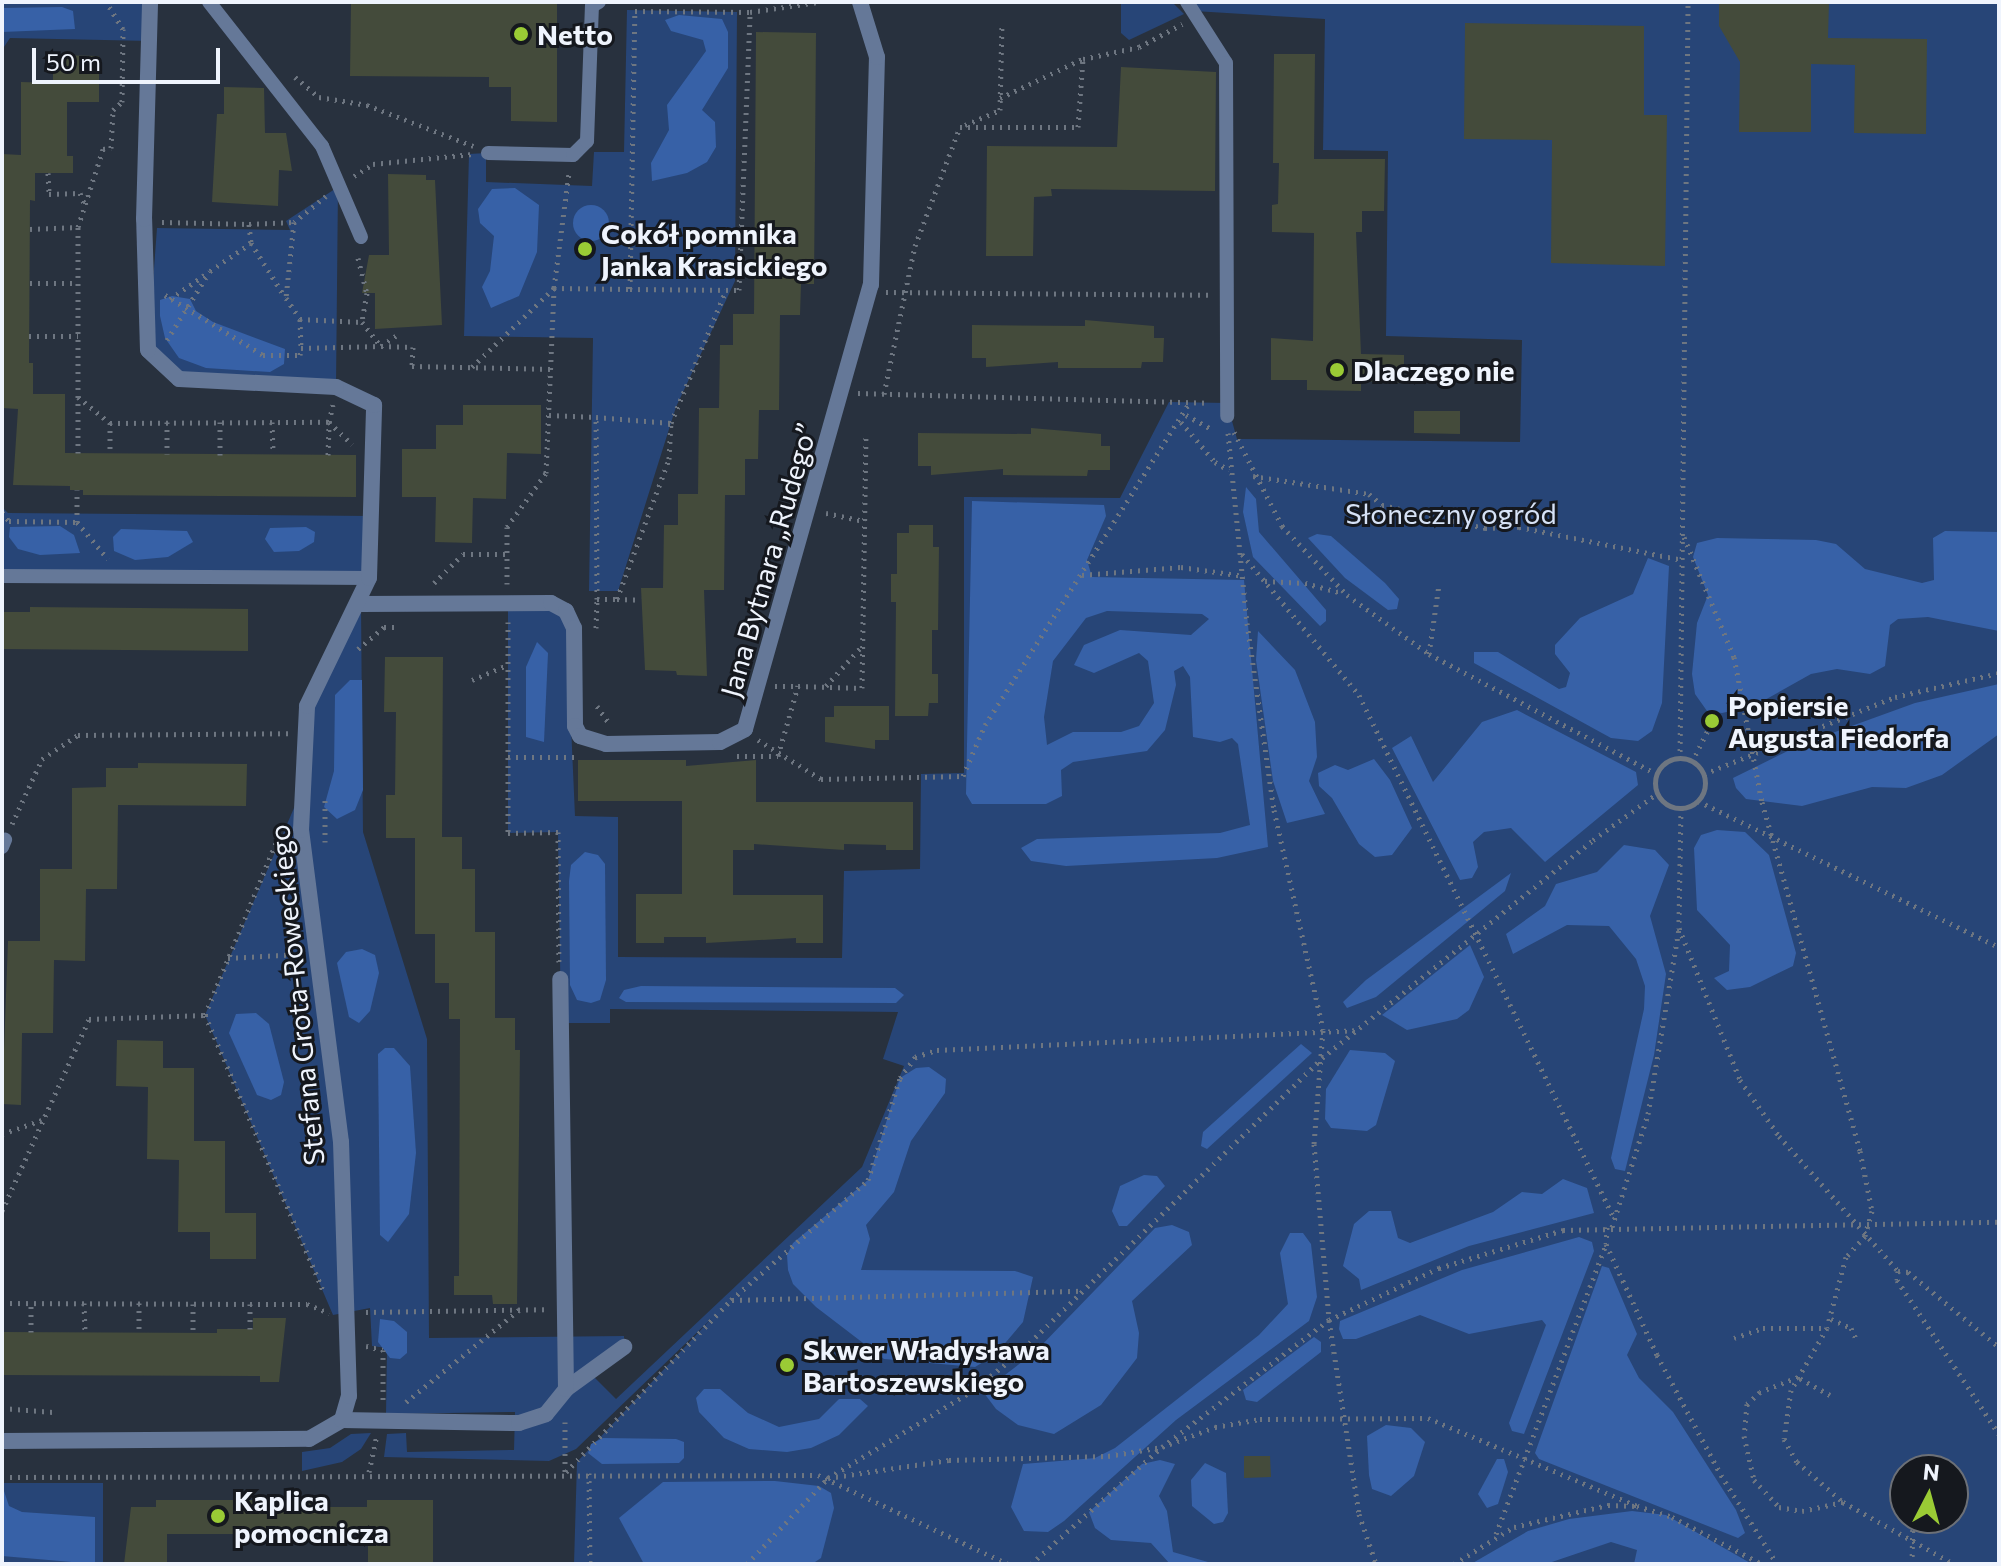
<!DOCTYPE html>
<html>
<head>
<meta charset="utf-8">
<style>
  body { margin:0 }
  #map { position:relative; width:2001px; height:1566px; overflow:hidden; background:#28313e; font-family:Commissioner,sans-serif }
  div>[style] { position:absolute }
  .green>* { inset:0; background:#274577 }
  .forest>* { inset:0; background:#3761a7 }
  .round { border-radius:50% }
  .building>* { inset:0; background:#444b3b }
  .path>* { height:5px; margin-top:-2.5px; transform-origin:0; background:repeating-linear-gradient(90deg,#6e7681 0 2px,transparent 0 8px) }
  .path>.ring { margin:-2.5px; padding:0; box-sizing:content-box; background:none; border:5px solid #6e7681; border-radius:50% }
  .service>* { height:14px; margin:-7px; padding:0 7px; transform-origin:7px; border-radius:7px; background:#657898 }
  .minor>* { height:16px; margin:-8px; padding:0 8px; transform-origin:8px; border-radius:8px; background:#657898 }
  .dots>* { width:22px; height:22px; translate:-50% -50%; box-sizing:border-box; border:4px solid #15181e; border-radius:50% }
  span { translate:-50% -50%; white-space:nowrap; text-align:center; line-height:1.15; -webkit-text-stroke:6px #15181e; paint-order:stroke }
  .poi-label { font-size:28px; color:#eff4fd; font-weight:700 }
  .left { translate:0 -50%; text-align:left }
  .park-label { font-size:28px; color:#d6e2f6 }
  .street-label { font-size:28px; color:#eff4fd }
  .frame { position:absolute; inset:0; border:4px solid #eff4fd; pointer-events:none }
  .north { position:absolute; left:1889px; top:1454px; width:80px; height:80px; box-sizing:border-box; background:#15181e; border:2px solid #6c7077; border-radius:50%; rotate:6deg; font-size:22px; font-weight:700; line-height:32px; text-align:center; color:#eff4fd }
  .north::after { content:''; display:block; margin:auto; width:28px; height:36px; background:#9acb35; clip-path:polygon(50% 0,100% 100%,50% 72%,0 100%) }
  .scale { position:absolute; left:32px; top:48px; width:188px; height:36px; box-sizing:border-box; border:4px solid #eff4fd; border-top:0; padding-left:10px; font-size:24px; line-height:28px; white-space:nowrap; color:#eff4fd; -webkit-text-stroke:6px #15181e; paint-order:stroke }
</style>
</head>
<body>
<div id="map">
  <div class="green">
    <div style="clip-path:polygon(2px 2px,150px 2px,151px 41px,10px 38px,2px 50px)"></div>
    <div style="clip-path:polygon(1121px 2px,1172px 2px,1184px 14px,1129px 40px,1121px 33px)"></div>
    <div style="clip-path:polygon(evenodd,1196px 2px,1999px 2px,1999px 1564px,574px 1564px,577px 1462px,712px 1318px,576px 1449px,549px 1461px,384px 1457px,387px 1434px,406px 1433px,407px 1452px,514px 1450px,515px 1412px,386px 1414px,387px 1348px,372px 1346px,370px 1308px,333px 1315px,205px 1015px,303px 787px,305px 725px,361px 604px,363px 832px,427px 1039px,429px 1338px,624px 1336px,624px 1347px,589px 1372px,616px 1399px,862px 1167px,904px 1066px,883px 1059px,898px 1012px,610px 1009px,610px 1023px,561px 1023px,558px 832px,508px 833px,508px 603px,566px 611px,575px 816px,618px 817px,618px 957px,842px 958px,844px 871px,920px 869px,921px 774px,964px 773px,964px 497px,1120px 498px,1169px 402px,1227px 403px,1237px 439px,1520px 442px,1522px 340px,1386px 336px,1388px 151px,1323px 150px,1325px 19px,1194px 11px,1196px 2px,1905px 1470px,1953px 1470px,1953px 1518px,1905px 1518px,1905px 1470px)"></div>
    <div style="clip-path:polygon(627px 10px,737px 12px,735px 281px,676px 407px,618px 591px,589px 591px,593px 338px,464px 336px,469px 154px,486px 153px,486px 182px,592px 186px,594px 152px,624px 152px)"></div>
    <div style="clip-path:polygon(338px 187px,336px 387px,179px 379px,148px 350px,157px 228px,290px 230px,286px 221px)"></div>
    <div style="clip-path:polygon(2px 507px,8px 513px,371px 516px,369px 578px,2px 576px)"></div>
    <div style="clip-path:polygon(371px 1433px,361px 1449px,342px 1462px,302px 1471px,302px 1452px,330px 1448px,351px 1434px)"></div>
    <div style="clip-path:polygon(2px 1483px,103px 1483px,103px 1564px,2px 1564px)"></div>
  </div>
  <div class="forest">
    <div style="clip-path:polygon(62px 7px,73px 11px,75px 29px,2px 32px,2px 8px)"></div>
    <div style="clip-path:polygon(679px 15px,722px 19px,728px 32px,728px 68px,702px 110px,715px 122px,716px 147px,707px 162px,687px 173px,652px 181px,651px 163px,669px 130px,667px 105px,706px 51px,703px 40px,671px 31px,665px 20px)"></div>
    <div style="clip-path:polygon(515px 188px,539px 205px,537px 252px,519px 296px,491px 308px,482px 287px,490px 271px,494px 236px,480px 223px,478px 209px,492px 189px)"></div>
    <div class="round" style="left:573px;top:205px;width:36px;height:36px"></div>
    <div style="clip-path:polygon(172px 296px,190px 299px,196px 311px,213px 322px,285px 349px,284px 364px,270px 372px,206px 368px,179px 358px,165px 338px,160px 316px,160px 300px)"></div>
    <div style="clip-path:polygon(1246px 487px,1256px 499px,1259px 532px,1326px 610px,1326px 621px,1320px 626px,1253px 557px,1243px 512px)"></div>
    <div style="clip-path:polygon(evenodd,972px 501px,1104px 505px,1106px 516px,1087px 560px,1092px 577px,1244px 580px,1268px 847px,1217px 858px,1066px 866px,1031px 861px,1021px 848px,1037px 839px,1220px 833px,1250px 825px,1238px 744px,1232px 738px,1220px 742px,1193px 737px,1190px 677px,1183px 666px,1174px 671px,1176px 685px,1165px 730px,1147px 751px,1073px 762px,1061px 770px,1062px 796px,1046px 804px,972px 804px,966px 794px,972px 501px,1107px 611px,1202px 614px,1209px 619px,1191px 635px,1120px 630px,1084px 645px,1074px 665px,1094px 673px,1139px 653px,1148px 661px,1154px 703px,1139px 726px,1121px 732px,1073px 732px,1047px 745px,1044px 717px,1053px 661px,1086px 618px,1107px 611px)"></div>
    <div style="clip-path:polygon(60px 526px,74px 535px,80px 553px,40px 555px,18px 549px,9px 537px,10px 527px)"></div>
    <div style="clip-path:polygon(306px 527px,315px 532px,314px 542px,299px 551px,274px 552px,265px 539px,270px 528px)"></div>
    <div style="clip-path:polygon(121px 529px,187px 531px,193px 542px,168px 557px,135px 560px,114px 551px,113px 537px)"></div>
    <div style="clip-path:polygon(1945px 531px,1999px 532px,1999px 631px,1928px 617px,1898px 619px,1890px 625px,1885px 666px,1870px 674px,1837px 669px,1811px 674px,1754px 706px,1722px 713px,1707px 711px,1695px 694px,1692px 674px,1697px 623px,1708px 595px,1693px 557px,1697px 543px,1717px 538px,1816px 540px,1836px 544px,1865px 569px,1922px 583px,1934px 580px,1933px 538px)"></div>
    <div style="clip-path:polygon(1317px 534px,1331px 536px,1385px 583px,1399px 599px,1397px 609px,1388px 610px,1345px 578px,1308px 538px)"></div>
    <div style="clip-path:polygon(1648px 558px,1669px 566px,1662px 703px,1652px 731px,1638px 741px,1611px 738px,1474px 663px,1474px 652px,1498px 652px,1559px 689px,1566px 687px,1570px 673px,1555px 654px,1555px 645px,1580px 618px,1633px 594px)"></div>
    <div style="clip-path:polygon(1258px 631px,1295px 670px,1315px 722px,1317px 757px,1309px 781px,1325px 814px,1287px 823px,1273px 781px,1256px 660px)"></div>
    <div style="clip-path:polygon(537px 642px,548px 653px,544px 742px,526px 737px,526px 667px)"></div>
    <div style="clip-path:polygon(350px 680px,362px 680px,363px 790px,355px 810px,337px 819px,324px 807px,334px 771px,335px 695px)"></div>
    <div style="clip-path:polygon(1999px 684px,1999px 734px,1942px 775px,1906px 788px,1872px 787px,1802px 806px,1746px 799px,1736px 788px,1733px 778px,1802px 744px,1915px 703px)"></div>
    <div style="clip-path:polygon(1517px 710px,1636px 772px,1638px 785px,1545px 862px,1511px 828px,1484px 832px,1473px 842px,1478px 867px,1472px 878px,1460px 880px,1392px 748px,1411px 736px,1433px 782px,1482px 722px)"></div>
    <div style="clip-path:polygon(1374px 759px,1390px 780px,1412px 828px,1392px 855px,1375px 857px,1359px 844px,1332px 798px,1319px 786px,1318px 773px,1335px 765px,1348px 770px)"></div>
    <div style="clip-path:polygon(1717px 830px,1745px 832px,1769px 855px,1796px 953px,1793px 966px,1750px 987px,1727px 990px,1714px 978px,1729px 971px,1730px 945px,1697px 910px,1694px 848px,1701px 835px)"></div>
    <div style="clip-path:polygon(1624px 845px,1655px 850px,1669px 865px,1650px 916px,1666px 974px,1654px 1055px,1625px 1171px,1615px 1169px,1611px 1158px,1644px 1009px,1645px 986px,1636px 959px,1609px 926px,1567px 925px,1513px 954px,1506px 934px,1545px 906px,1556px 884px,1597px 872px)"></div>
    <div style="clip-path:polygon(585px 852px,598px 855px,605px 864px,606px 980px,600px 1000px,591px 1003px,577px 1000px,570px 985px,569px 881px,571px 865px)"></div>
    <div style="clip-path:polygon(1511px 873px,1505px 891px,1376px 997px,1347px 1008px,1343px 1002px,1366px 980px)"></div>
    <div style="clip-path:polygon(1470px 945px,1484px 977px,1469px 1010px,1457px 1019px,1407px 1030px,1382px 1015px)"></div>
    <div style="clip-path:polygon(362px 949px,375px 955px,379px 973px,370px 1011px,359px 1023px,349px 1017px,337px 963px,346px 952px)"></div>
    <div style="clip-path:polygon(641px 986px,895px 988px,904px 995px,896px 1003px,626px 1002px,619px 998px,624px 990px)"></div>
    <div style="clip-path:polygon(256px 1013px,269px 1024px,284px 1082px,281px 1095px,271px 1100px,257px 1095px,229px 1033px,236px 1014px)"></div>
    <div style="clip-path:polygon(1301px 1044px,1312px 1053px,1207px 1149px,1201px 1146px,1203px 1132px)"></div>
    <div style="clip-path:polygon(385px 1048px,394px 1048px,410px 1066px,416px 1153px,409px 1214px,388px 1242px,380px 1235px,378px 1054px)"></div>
    <div style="clip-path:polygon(1350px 1050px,1385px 1053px,1395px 1061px,1376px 1125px,1367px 1131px,1331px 1128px,1325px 1119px,1326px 1089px)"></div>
    <div style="clip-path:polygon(929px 1067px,946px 1079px,945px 1093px,911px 1141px,894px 1192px,866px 1225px,870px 1239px,861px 1270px,1015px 1271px,1033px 1277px,1023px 1322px,995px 1355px,975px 1367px,884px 1359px,816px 1307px,793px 1284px,788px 1270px,787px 1255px,793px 1243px,868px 1180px,900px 1078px,916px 1068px)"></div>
    <div style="clip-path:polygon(1144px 1175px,1157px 1176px,1165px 1186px,1127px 1226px,1119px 1226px,1112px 1211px,1120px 1186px)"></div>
    <div style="clip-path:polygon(1563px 1179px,1587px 1188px,1594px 1213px,1469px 1246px,1361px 1290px,1359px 1279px,1343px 1266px,1354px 1224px,1369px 1211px,1391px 1211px,1398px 1238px,1410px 1243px,1493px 1212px,1522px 1192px,1542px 1194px)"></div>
    <div style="clip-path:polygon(1172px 1225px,1189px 1232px,1192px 1245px,1132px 1301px,1139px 1333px,1137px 1358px,1101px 1405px,1054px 1434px,1018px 1425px,996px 1409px,984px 1393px,988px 1388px,1036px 1351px,1155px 1228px)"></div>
    <div style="clip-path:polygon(1290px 1233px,1303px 1233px,1311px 1244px,1317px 1297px,1309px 1321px,1176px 1420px,1064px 1521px,1048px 1532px,1024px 1531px,1011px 1507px,1023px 1464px,1095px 1458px,1115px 1448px,1259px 1335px,1288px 1304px,1280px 1253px)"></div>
    <div style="clip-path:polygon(1579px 1237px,1592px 1242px,1594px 1251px,1524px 1434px,1512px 1431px,1509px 1423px,1546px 1325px,1542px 1320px,1469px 1334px,1420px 1315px,1356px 1339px,1343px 1339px,1339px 1329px,1340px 1321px,1462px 1270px)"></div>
    <div style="clip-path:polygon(1602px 1266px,1609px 1268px,1637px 1334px,1627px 1355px,1639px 1378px,1673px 1412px,1736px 1510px,1745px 1533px,1738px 1538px,1539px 1459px,1535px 1453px)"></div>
    <div style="clip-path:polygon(380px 1319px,394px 1321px,407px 1332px,407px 1353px,400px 1359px,390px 1358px,378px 1342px)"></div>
    <div style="clip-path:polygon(1314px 1337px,1321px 1342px,1321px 1352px,1257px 1402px,1246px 1400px,1243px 1390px)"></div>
    <div style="clip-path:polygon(704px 1389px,720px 1389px,748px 1413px,779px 1427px,819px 1419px,839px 1399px,860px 1399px,868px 1406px,839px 1435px,811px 1448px,787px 1452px,749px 1449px,724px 1438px,699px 1412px,696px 1398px)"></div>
    <div style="clip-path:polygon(1386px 1425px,1411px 1428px,1425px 1442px,1414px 1476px,1391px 1496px,1372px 1489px,1369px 1475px,1367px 1436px)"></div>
    <div style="clip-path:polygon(603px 1438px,676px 1439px,684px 1442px,684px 1458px,679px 1463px,602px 1464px,588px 1453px,591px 1444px)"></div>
    <div style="clip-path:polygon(1497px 1459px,1504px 1459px,1508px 1472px,1498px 1504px,1487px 1508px,1478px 1494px)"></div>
    <div style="clip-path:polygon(1160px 1460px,1175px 1464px,1159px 1496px,1167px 1511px,1173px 1552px,1215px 1564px,1170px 1564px,1151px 1543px,1111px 1540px,1095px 1528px,1089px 1512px,1142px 1464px)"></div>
    <div style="clip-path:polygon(1205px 1463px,1226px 1473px,1228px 1513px,1223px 1522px,1214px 1524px,1192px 1506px,1191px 1480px)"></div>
    <div style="clip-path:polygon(775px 1481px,819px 1486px,831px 1493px,834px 1508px,821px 1558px,812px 1564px,644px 1564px,619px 1518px,663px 1482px)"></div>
    <div style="clip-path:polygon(2px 1485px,9px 1506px,22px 1512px,95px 1517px,95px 1564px,2px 1556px)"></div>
    <div style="clip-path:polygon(1632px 1511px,1666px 1515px,1752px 1564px,1634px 1564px,1637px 1550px,1611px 1542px,1546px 1564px,1471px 1564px,1528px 1531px,1569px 1519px)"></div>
  </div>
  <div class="building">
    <div style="clip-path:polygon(351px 2px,557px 2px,557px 122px,511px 121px,511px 87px,489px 87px,489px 77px,350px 76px)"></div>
    <div style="clip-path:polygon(1719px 2px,1829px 2px,1828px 38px,1927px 39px,1926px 134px,1854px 133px,1855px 65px,1811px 64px,1811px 132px,1739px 132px,1740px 62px,1719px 26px)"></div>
    <div style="clip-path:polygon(1465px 23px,1644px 26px,1644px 115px,1667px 115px,1665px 266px,1551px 263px,1552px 140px,1464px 139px)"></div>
    <div style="clip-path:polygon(756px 32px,816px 33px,814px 284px,801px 284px,800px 315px,780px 315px,779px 410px,759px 410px,758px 459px,745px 459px,745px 495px,725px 495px,724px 590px,704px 590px,707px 676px,677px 675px,676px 671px,645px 670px,641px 588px,663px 588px,664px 525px,678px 525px,678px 494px,698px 494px,699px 408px,719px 408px,720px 345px,733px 345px,733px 314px,754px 314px)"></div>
    <div style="clip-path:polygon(1274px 54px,1315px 54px,1314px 159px,1385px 159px,1384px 211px,1362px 211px,1362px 232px,1356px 232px,1361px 354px,1404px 355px,1404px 383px,1361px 381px,1361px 391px,1307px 390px,1307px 380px,1271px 380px,1271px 338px,1313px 341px,1314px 233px,1272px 232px,1272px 205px,1278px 204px,1279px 163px,1273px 163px)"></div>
    <div style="clip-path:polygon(53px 55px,99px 56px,99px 102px,67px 102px,67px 156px,73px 156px,73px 173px,35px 173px,35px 201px,30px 200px,29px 363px,33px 363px,33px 394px,65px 394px,65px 453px,356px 455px,356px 497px,83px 495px,83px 490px,70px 490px,70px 486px,13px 485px,18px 409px,2px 408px,2px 154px,21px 155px,21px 82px,53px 83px)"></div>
    <div style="clip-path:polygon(1121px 67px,1216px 72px,1215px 191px,1051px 189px,1052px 196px,1034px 197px,1033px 256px,986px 256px,987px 146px,1117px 147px)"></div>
    <div style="clip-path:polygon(224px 87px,264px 88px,265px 133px,286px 133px,292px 171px,279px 170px,278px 206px,212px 202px,217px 114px,224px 114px)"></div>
    <div style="clip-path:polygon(388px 174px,426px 175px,426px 180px,435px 180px,442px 325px,375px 329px,375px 293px,362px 293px,369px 255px,389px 255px)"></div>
    <div style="clip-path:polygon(1085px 320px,1154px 326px,1154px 338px,1164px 338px,1163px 362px,1142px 362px,1141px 368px,1058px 368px,1058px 362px,986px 367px,986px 358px,972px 358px,972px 325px,1085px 326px)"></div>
    <div style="clip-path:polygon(463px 405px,541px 405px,541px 454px,507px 453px,506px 499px,473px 498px,472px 543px,435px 542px,436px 497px,402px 497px,402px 449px,436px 449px,436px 425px,463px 425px)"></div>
    <div style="clip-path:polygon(1414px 411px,1460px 411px,1460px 434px,1414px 433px)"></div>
    <div style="clip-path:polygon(1031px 428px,1101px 434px,1101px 446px,1110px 446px,1110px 470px,1088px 470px,1087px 476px,1003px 475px,1003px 469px,931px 475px,931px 466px,918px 466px,918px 433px,1031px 434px)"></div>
    <div style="clip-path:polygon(909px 525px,933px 525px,933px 547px,939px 547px,938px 630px,932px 630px,932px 674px,938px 674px,938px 703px,929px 703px,928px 716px,895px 716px,896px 602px,891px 602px,891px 574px,897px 574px,897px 533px,909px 533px)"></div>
    <div style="clip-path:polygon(30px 607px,248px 609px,248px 651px,2px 649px,2px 612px,30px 612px)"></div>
    <div style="clip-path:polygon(385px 657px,443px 657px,442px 837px,462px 837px,462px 869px,475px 869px,475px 932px,495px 932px,495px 1018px,515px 1018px,515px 1050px,520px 1050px,517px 1304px,493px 1304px,492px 1295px,454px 1295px,454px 1276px,459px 1276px,460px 1019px,449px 1019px,449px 983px,435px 983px,435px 934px,415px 934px,415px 838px,386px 838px,386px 795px,395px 795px,396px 712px,384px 712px)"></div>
    <div style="clip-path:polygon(834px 706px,889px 706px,889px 740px,875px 740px,875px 749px,825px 742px,825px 717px,834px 717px)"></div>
    <div style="clip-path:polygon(578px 760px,686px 760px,686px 766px,756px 760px,756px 802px,913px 802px,913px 850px,886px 850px,886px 845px,844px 844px,844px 850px,754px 844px,754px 850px,733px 850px,733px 895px,823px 895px,823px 943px,796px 943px,796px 938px,706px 943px,706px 937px,664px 937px,664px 943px,636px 943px,636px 894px,682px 894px,682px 801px,578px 801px)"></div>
    <div style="clip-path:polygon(138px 763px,247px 764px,246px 806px,118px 805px,117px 889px,86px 889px,85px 961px,54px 960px,53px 1033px,22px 1033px,21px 1105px,2px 1104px,8px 941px,40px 941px,40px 869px,72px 869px,72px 788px,106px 787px,106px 768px,138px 768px)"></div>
    <div style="clip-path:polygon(117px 1040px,163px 1041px,163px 1068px,194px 1068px,194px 1141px,225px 1141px,225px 1213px,256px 1213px,256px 1259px,210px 1259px,210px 1232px,178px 1232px,179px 1160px,147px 1159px,148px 1087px,116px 1086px)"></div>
    <div style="clip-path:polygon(253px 1318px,286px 1318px,279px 1382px,260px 1382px,260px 1376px,2px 1375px,2px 1332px,217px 1333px,217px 1329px,253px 1329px)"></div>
    <div style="clip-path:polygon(1244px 1456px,1270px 1456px,1271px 1477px,1244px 1478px)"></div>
    <div style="clip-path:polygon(156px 1500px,327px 1500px,327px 1507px,367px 1507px,367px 1500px,433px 1500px,433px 1564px,368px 1564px,368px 1534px,167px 1534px,167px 1564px,124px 1564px,131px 1507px,156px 1507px)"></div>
  </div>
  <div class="path">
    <div style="left:295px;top:77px;width:31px;rotate:40deg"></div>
    <div style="left:319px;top:97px;width:49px;rotate:9.5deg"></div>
    <div style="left:367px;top:105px;width:114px;rotate:21.1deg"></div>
    <div style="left:1000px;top:98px;width:91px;rotate:-25.4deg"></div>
    <div style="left:965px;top:125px;width:38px;rotate:-23deg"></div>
    <div style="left:1000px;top:110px;width:85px;rotate:-88.7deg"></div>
    <div style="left:48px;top:173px;width:21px;rotate:87deg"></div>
    <div style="left:49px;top:194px;width:31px;rotate:-2deg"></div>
    <div style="left:80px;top:193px;width:11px;rotate:68deg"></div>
    <div style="left:354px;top:176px;width:22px;rotate:-32deg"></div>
    <div style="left:373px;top:164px;width:100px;rotate:-5.8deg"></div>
    <div style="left:326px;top:196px;width:41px;rotate:140.9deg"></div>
    <div style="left:294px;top:222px;width:76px;rotate:96deg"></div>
    <div style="left:286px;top:298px;width:25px;rotate:56deg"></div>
    <div style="left:300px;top:319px;width:29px;rotate:88deg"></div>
    <div style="left:301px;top:348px;width:80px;rotate:-1.4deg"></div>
    <div style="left:381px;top:346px;width:18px;rotate:-34deg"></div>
    <div style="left:162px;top:222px;width:87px;rotate:1.3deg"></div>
    <div style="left:249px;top:224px;width:19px;rotate:84deg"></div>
    <div style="left:251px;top:243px;width:64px;rotate:57.8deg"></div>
    <div style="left:249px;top:224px;width:45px;rotate:-2.5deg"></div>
    <div style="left:30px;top:229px;width:48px;rotate:-2.4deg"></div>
    <div style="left:358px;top:258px;width:36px;rotate:76deg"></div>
    <div style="left:367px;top:293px;width:29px;rotate:100deg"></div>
    <div style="left:30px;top:283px;width:48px"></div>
    <div style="left:630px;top:289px;width:109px;rotate:0.5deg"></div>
    <div style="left:739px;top:290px;width:278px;rotate:-87.7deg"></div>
    <div style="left:886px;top:292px;width:322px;rotate:0.5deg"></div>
    <div style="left:165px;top:295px;width:115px;rotate:31.5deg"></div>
    <div style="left:263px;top:355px;width:37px"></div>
    <div style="left:300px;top:355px;width:7px;rotate:-82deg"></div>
    <div style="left:170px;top:299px;width:44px;rotate:-34.8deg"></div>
    <div style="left:300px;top:319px;width:62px;rotate:2.8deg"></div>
    <div style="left:362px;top:322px;width:31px;rotate:52deg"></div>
    <div style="left:381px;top:346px;width:32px;rotate:2deg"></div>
    <div style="left:413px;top:347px;width:19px;rotate:93deg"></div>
    <div style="left:412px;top:366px;width:139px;rotate:1.2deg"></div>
    <div style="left:29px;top:336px;width:49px"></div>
    <div style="left:167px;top:340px;width:81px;rotate:-58.1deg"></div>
    <div style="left:210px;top:271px;width:50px;rotate:-34.3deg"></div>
    <div style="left:472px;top:367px;width:114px;rotate:-43.9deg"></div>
    <div style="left:554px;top:288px;width:116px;rotate:-82.6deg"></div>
    <div style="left:858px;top:393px;width:350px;rotate:1.6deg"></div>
    <div style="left:884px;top:394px;width:151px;rotate:-78.2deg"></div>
    <div style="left:915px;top:246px;width:127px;rotate:-69.3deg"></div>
    <div style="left:960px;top:127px;width:118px"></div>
    <div style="left:1078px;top:127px;width:68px;rotate:-85.8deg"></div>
    <div style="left:1083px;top:59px;width:57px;rotate:-12.1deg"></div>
    <div style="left:1139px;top:47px;width:49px;rotate:-28.1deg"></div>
    <div style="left:78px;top:397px;width:41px;rotate:39.1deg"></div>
    <div style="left:110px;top:423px;width:219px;rotate:-0.3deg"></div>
    <div style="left:329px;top:422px;width:18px;rotate:-77deg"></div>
    <div style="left:549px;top:415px;width:47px;rotate:2.4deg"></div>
    <div style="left:1186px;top:415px;width:31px;rotate:29deg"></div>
    <div style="left:167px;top:422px;width:32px;rotate:90deg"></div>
    <div style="left:220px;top:422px;width:33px;rotate:90deg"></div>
    <div style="left:272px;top:422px;width:31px;rotate:88deg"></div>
    <div style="left:1181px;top:422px;width:52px;rotate:49.6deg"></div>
    <div style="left:1215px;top:462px;width:16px;rotate:30deg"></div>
    <div style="left:110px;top:423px;width:30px;rotate:90deg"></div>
    <div style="left:1234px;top:432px;width:106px;rotate:62.9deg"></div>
    <div style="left:1282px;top:526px;width:95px;rotate:46.7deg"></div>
    <div style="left:1347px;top:595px;width:101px;rotate:35.7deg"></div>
    <div style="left:1429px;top:654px;width:258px;rotate:27.8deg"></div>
    <div style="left:1228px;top:433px;width:191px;rotate:84.3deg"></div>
    <div style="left:1247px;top:623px;width:189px;rotate:81.8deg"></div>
    <div style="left:1274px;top:810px;width:225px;rotate:77.4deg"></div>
    <div style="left:1323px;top:1030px;width:114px;rotate:94.5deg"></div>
    <div style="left:1314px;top:1144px;width:177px;rotate:85.1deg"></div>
    <div style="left:1329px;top:1320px;width:196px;rotate:81.2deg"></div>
    <div style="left:1359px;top:1514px;width:53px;rotate:71.2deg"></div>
    <div style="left:78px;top:453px;width:226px;rotate:-90deg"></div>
    <div style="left:78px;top:227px;width:82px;rotate:-72.2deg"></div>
    <div style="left:103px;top:149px;width:8px;rotate:-7deg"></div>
    <div style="left:111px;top:148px;width:38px;rotate:-87deg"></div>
    <div style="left:113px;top:110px;width:12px;rotate:-42deg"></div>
    <div style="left:122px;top:102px;width:73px;rotate:-89.2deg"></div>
    <div style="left:123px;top:29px;width:32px;rotate:-122deg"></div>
    <div style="left:328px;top:455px;width:33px;rotate:-88deg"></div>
    <div style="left:329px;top:422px;width:32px;rotate:44deg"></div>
    <div style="left:1253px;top:476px;width:117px;rotate:8.8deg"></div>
    <div style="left:1369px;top:494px;width:17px;rotate:40deg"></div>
    <div style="left:1382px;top:505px;width:106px;rotate:12.6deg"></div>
    <div style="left:1485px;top:528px;width:34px;rotate:-2deg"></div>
    <div style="left:1519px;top:527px;width:167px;rotate:11.4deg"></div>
    <div style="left:2px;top:512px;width:11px;rotate:52deg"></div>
    <div style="left:9px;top:521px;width:68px;rotate:0.8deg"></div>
    <div style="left:77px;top:522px;width:48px;rotate:50deg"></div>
    <div style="left:826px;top:513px;width:40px;rotate:12deg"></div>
    <div style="left:77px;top:522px;width:32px;rotate:-90deg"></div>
    <div style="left:1684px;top:537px;width:130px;rotate:67.4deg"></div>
    <div style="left:1734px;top:657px;width:148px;rotate:79.1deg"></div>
    <div style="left:1762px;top:802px;width:362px;rotate:74.3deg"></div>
    <div style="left:1860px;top:1151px;width:61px;rotate:78.7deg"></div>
    <div style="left:1872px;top:1211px;width:26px;rotate:106deg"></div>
    <div style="left:1865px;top:1236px;width:28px;rotate:132deg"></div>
    <div style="left:1846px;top:1257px;width:73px;rotate:105deg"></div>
    <div style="left:1827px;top:1328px;width:72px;rotate:120.1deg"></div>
    <div style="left:1791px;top:1390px;width:49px;rotate:98.1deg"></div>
    <div style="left:1784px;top:1439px;width:26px;rotate:61deg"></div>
    <div style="left:1797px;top:1462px;width:61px;rotate:41deg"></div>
    <div style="left:1843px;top:1502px;width:127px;rotate:29.2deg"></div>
    <div style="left:1242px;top:554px;width:183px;rotate:50.3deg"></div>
    <div style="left:1359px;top:695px;width:580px;rotate:64.01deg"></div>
    <div style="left:1082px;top:575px;width:99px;rotate:-4.6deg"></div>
    <div style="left:1181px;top:567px;width:64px;rotate:8.1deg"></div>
    <div style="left:1265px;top:581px;width:40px;rotate:2.9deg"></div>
    <div style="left:1305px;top:583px;width:38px;rotate:15deg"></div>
    <div style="left:434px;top:583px;width:41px;rotate:-45deg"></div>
    <div style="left:463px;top:554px;width:44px"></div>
    <div style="left:507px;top:584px;width:57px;rotate:-90deg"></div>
    <div style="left:507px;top:527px;width:67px;rotate:-54.2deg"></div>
    <div style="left:546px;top:473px;width:185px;rotate:-87.5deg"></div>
    <div style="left:554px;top:288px;width:76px;rotate:0.8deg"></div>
    <div style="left:630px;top:289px;width:278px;rotate:-89deg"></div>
    <div style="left:635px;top:11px;width:115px;rotate:0.5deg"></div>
    <div style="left:750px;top:12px;width:69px;rotate:-8.4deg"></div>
    <div style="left:597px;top:599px;width:182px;rotate:-90.3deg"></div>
    <div style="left:596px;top:417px;width:75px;rotate:4.6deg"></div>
    <div style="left:617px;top:599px;width:24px;rotate:2deg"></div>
    <div style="left:508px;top:622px;width:211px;rotate:90deg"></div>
    <div style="left:508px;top:833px;width:50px;rotate:-1.1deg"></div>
    <div style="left:558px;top:832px;width:130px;rotate:89.6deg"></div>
    <div style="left:596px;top:628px;width:29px;rotate:-88deg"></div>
    <div style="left:597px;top:599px;width:20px"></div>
    <div style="left:617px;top:599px;width:149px;rotate:-69.6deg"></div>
    <div style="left:669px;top:459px;width:36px;rotate:-87deg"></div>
    <div style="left:671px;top:423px;width:144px;rotate:-67.5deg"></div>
    <div style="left:358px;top:649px;width:34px;rotate:-40deg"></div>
    <div style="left:384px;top:627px;width:16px"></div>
    <div style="left:1429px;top:654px;width:70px;rotate:-81.8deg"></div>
    <div style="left:472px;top:680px;width:39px;rotate:-23deg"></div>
    <div style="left:775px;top:686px;width:23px"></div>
    <div style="left:826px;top:686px;width:54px;rotate:-48deg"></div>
    <div style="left:597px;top:706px;width:21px;rotate:55deg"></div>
    <div style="left:758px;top:740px;width:74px;rotate:31.8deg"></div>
    <div style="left:821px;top:779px;width:142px;rotate:-1.2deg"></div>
    <div style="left:963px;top:776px;width:56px;rotate:-66.7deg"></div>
    <div style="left:985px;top:725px;width:383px;rotate:-57.6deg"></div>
    <div style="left:737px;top:756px;width:41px"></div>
    <div style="left:778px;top:756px;width:73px;rotate:-74.1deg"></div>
    <div style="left:798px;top:686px;width:64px;rotate:1.8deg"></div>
    <div style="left:862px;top:688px;width:251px;rotate:-89.1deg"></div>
    <div style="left:508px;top:757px;width:67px"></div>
    <div class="ring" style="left:1655px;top:758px;width:45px;height:45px"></div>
    <div style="left:1680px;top:759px;width:757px;rotate:-89.39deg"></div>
    <div style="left:1692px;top:762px;width:40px;rotate:-63.4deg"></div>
    <div style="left:1704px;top:774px;width:206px;rotate:-22deg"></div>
    <div style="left:1895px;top:697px;width:107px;rotate:-13deg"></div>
    <div style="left:1698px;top:801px;width:335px;rotate:25.9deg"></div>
    <div style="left:1681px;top:808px;width:120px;rotate:91deg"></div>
    <div style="left:1679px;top:928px;width:164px;rotate:68.1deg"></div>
    <div style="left:1740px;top:1080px;width:68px;rotate:55.1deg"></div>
    <div style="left:1779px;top:1136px;width:180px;rotate:48.6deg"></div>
    <div style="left:1898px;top:1271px;width:9px;rotate:96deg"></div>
    <div style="left:1897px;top:1280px;width:185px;rotate:56.5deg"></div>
    <div style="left:12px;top:824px;width:72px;rotate:-65.2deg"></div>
    <div style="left:42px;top:759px;width:43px;rotate:-33.7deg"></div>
    <div style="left:78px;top:735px;width:211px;rotate:-0.5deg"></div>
    <div style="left:325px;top:842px;width:42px;rotate:-90deg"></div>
    <div style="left:228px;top:958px;width:72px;rotate:-3.2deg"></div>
    <div style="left:205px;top:1015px;width:302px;rotate:66.8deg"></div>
    <div style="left:2px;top:1134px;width:42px;rotate:-19.3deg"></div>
    <div style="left:2px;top:1211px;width:211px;rotate:-65.6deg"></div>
    <div style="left:89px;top:1019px;width:116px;rotate:-2deg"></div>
    <div style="left:205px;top:1015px;width:197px;rotate:-67.6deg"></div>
    <div style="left:1607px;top:1227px;width:17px;rotate:93deg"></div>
    <div style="left:1606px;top:1244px;width:122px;rotate:65.3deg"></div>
    <div style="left:1657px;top:1355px;width:136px;rotate:61.9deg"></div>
    <div style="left:1721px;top:1475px;width:105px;rotate:57.8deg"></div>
    <div style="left:1612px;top:1227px;width:119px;rotate:-72.3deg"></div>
    <div style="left:1648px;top:1114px;width:189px;rotate:-80.5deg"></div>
    <div style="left:1898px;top:1271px;width:10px;rotate:6deg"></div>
    <div style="left:1908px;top:1272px;width:118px;rotate:39.5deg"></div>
    <div style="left:732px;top:1300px;width:350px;rotate:-1.5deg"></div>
    <div style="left:2px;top:1303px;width:305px;rotate:0.2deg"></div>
    <div style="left:307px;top:1304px;width:24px;rotate:22deg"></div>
    <div style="left:84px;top:1303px;width:30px;rotate:88deg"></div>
    <div style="left:139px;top:1303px;width:30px;rotate:90deg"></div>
    <div style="left:193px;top:1304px;width:29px;rotate:90deg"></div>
    <div style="left:250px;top:1304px;width:25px;rotate:90deg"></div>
    <div style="left:366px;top:1312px;width:182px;rotate:-0.9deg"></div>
    <div style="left:1831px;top:1319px;width:22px;rotate:24deg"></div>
    <div style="left:1851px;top:1328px;width:14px;rotate:65deg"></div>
    <div style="left:31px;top:1332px;width:29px;rotate:-90deg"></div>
    <div style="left:1734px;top:1338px;width:31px;rotate:-19deg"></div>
    <div style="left:1763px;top:1328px;width:64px"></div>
    <div style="left:366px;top:1346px;width:17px;rotate:13deg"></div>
    <div style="left:383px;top:1350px;width:51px;rotate:90deg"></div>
    <div style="left:1830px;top:1395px;width:37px;rotate:-151deg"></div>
    <div style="left:1798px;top:1377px;width:41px;rotate:158.5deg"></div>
    <div style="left:1760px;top:1392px;width:18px;rotate:137deg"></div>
    <div style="left:1747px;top:1404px;width:32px;rotate:95deg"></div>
    <div style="left:1744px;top:1436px;width:45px;rotate:77.2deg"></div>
    <div style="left:1754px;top:1480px;width:37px;rotate:47deg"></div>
    <div style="left:1779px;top:1507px;width:23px;rotate:10deg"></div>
    <div style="left:1802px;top:1511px;width:42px;rotate:-12.4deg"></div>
    <div style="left:406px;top:1402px;width:146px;rotate:-39.2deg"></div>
    <div style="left:2px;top:1408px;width:51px;rotate:4.5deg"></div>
    <div style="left:565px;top:1422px;width:50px;rotate:90deg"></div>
    <div style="left:369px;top:1472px;width:35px;rotate:-78deg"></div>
    <div style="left:566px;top:1472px;width:238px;rotate:-46.2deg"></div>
    <div style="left:731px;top:1300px;width:182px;rotate:-41.2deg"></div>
    <div style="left:868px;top:1180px;width:107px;rotate:-72.6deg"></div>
    <div style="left:900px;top:1078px;width:26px;rotate:-54deg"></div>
    <div style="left:915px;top:1057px;width:23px;rotate:-18deg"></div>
    <div style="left:937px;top:1050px;width:419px;rotate:-2.7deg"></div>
    <div style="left:589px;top:1473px;width:91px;rotate:89.4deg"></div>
    <div style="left:2px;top:1477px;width:816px;rotate:-0.14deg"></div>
    <div style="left:818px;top:1475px;width:210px;rotate:25.1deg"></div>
    <div style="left:828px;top:1478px;width:122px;rotate:-8.5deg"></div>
    <div style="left:949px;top:1460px;width:159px;rotate:-1.4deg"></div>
    <div style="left:1108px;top:1456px;width:55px;rotate:-9.5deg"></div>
    <div style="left:1162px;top:1447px;width:210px;rotate:-37.3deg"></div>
    <div style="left:1329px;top:1320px;width:122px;rotate:-25.3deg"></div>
    <div style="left:1439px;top:1268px;width:130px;rotate:-17deg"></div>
    <div style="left:1563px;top:1230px;width:436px;rotate:-1.1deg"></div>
    <div style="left:1496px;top:1534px;width:310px;rotate:-69.2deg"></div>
    <div style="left:747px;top:1564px;width:118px;rotate:-46.7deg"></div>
    <div style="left:828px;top:1478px;width:168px;rotate:-31.1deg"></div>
    <div style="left:972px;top:1391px;width:59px;rotate:-38.8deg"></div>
    <div style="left:1018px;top:1354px;width:424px;rotate:-44.2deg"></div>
    <div style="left:1322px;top:1058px;width:348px;rotate:-38.8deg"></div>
    <div style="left:1593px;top:840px;width:80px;rotate:-35.9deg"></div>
    <div style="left:1031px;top:1564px;width:176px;rotate:-41.8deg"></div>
    <div style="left:1162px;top:1447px;width:57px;rotate:-20.7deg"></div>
    <div style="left:1215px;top:1427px;width:46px;rotate:-10.1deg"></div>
    <div style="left:1260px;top:1419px;width:168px;rotate:-0.3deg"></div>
    <div style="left:1428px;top:1418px;width:227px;rotate:22.8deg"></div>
    <div style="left:1454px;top:1564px;width:70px;rotate:-31.7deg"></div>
    <div style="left:1514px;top:1527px;width:97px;rotate:-13.2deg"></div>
    <div style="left:1608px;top:1505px;width:29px;rotate:2deg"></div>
    <div style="left:1637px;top:1506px;width:37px;rotate:17deg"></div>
    <div style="left:1672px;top:1517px;width:102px;rotate:27.6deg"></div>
    <div style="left:1912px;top:1564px;width:46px;rotate:-88.8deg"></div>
  </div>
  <div class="service">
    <div style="left:209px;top:2px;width:183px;rotate:51.9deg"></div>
    <div style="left:322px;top:146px;width:99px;rotate:66.8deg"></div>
    <div style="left:1187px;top:2px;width:72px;rotate:57.4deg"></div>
    <div style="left:1226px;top:63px;width:353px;rotate:89.8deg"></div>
    <div style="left:488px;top:153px;width:85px;rotate:1.3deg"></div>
    <div style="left:573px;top:155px;width:20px;rotate:-45deg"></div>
    <div style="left:587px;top:141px;width:135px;rotate:-87.9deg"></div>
    <div style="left:592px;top:6px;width:8px;rotate:-30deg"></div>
    <div style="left:2px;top:576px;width:367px;rotate:0.3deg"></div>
    <div style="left:2px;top:847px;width:8px;rotate:-67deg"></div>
  </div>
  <div class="minor">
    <div style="left:361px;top:604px;width:190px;rotate:-0.3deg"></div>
    <div style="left:551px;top:603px;width:17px;rotate:28deg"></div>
    <div style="left:566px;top:611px;width:19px;rotate:65deg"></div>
    <div style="left:574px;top:628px;width:98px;rotate:89.4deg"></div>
    <div style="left:575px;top:726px;width:11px;rotate:63deg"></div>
    <div style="left:580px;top:736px;width:27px;rotate:17deg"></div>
    <div style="left:606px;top:744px;width:114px;rotate:-1deg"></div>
    <div style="left:720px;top:742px;width:28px;rotate:-27deg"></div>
    <div style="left:745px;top:729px;width:462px;rotate:-74.2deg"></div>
    <div style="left:871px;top:285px;width:228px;rotate:-88.5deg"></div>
    <div style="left:877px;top:57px;width:58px;rotate:-107.2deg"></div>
    <div style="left:566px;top:1389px;width:72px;rotate:-35.9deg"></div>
    <div style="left:342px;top:1420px;width:177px;rotate:1deg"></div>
    <div style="left:519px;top:1423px;width:28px;rotate:-18deg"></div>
    <div style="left:546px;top:1414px;width:32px;rotate:-51deg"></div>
    <div style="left:566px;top:1389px;width:410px;rotate:-90.8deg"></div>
    <div style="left:2px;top:1441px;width:307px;rotate:-0.4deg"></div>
    <div style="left:309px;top:1439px;width:38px;rotate:-30deg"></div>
    <div style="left:342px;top:1420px;width:25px;rotate:-74deg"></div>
    <div style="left:349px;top:1396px;width:254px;rotate:-91.8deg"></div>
    <div style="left:341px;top:1142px;width:315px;rotate:-97.3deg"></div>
    <div style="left:301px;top:830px;width:124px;rotate:-87.2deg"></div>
    <div style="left:307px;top:706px;width:142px;rotate:-64.2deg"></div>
    <div style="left:369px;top:578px;width:173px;rotate:-88.3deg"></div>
    <div style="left:374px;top:405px;width:42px;rotate:-154.7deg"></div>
    <div style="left:336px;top:387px;width:157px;rotate:-177.1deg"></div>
    <div style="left:179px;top:379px;width:42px;rotate:-136.9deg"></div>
    <div style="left:148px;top:350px;width:131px;rotate:-91.7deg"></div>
    <div style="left:144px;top:219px;width:217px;rotate:-88.4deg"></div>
  </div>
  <div class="dots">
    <div style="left:521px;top:34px;background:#9acb35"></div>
    <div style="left:585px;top:249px;background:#9acb35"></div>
    <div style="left:1337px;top:370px;background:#9acb35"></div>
    <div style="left:1712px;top:721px;background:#9acb35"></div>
    <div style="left:787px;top:1365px;background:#9acb35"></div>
    <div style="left:218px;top:1516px;background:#9acb35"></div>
  </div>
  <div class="poi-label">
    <span class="left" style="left:537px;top:34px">Netto</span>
    <span class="left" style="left:601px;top:249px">Cokół pomnika<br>Janka Krasickiego</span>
    <span class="left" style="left:1353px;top:370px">Dlaczego nie</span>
    <span class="left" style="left:1728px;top:721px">Popiersie<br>Augusta Fiedorfa</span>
    <span class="left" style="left:803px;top:1365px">Skwer Władysława<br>Bartoszewskiego</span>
    <span class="left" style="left:234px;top:1516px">Kaplica<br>pomocnicza</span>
  </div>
  <div class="park-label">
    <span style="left:1451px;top:513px">Słoneczny ogród</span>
  </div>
  <div class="street-label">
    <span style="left:768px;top:560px;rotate:-74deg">Jana Bytnara „Rudego”</span>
    <span style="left:296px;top:995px;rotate:-96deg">Stefana Grota-Roweckiego</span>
  </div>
  <div class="frame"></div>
  <div class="north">N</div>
  <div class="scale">50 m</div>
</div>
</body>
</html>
